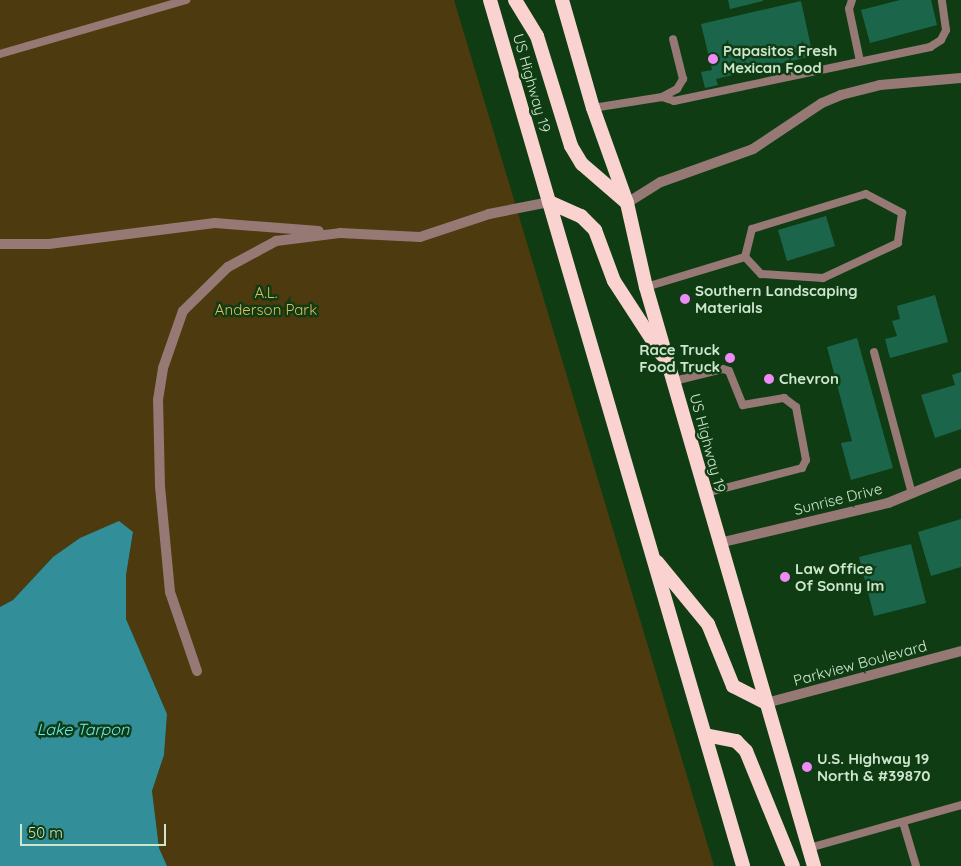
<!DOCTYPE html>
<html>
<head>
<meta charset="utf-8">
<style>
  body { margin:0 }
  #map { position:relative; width:961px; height:866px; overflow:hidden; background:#0f3c13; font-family:Quicksand,sans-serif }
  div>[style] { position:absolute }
  .green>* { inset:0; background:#4d3a0f }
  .water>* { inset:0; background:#328f99 }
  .building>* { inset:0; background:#1b664b }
  .service>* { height:8px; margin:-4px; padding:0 4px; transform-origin:4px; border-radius:4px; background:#967875 }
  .minor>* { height:10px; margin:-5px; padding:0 5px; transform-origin:5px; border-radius:5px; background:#967875 }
  .trunk>* { height:14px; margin:-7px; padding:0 7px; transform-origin:7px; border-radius:7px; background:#fad3d0 }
  .dots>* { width:14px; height:14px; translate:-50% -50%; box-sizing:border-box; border:2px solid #0f3c13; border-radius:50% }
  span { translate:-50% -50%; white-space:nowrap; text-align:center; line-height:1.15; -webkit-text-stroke:5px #0f3c13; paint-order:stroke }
  .poi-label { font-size:15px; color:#cde6cd; font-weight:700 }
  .left { translate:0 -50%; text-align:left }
  .right { translate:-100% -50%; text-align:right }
  .street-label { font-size:15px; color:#cde6cd }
  .park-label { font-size:15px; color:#e3ba63 }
  .water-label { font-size:16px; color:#67eaf8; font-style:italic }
  .scale { position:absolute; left:20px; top:824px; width:146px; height:22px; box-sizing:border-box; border:2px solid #cde6cd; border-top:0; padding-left:6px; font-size:15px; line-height:18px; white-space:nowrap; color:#cde6cd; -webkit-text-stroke:4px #0f3c13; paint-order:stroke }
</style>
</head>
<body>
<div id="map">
  <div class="green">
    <div style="clip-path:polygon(0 0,454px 0,714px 866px,167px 866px,159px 848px,152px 791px,164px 755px,167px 714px,126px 619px,126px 575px,133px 532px,53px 557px,13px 600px,0 607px)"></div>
  </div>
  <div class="water">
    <div style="clip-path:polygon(119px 521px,133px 532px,126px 575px,126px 619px,167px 714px,164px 755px,152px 791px,159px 848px,167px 866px,0 866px,0 607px,13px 600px,53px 557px,80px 538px)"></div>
  </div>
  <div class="building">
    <div style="clip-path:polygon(728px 0,763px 0,763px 1px,730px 9px)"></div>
    <div style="clip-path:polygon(900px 0,931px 0,937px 25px,870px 43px,861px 10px)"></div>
    <div style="clip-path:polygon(801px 1px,813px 56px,716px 79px,718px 85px,705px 88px,701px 72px,712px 70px,701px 24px)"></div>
    <div style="clip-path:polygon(826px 216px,835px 246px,787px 261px,778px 230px)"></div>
    <div style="clip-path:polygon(935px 295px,948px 342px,890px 358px,885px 339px,897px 336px,892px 321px,900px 319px,897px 306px)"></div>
    <div style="clip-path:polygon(857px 338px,893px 468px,851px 480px,841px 443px,852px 441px,827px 347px)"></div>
    <div style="clip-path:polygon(961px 372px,961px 429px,935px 438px,921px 395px,955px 385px,952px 375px)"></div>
    <div style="clip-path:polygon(961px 519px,961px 567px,931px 576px,918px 532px)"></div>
    <div style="clip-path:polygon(911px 544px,926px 603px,874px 616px,859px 557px)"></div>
  </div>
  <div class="service">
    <div style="left:852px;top:0;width:9px;rotate:108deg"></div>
    <div style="left:849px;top:9px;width:53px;rotate:78.1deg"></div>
    <div style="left:0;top:54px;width:194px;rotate:-16.2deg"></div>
    <div style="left:662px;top:97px;width:13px;rotate:18deg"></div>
    <div style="left:674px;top:101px;width:262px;rotate:-11.9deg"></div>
    <div style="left:930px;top:47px;width:13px;rotate:-32deg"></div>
    <div style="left:941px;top:40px;width:11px;rotate:-63deg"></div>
    <div style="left:946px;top:30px;width:30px;rotate:-98deg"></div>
    <div style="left:593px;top:108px;width:70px;rotate:-9.1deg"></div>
    <div style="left:662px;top:97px;width:17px;rotate:-28deg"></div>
    <div style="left:677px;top:89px;width:12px;rotate:-59deg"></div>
    <div style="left:683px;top:79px;width:41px;rotate:-104deg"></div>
    <div style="left:866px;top:194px;width:41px;rotate:27.8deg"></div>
    <div style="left:902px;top:213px;width:30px;rotate:98deg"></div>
    <div style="left:898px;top:243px;width:83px;rotate:155deg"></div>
    <div style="left:823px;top:278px;width:62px;rotate:-176.3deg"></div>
    <div style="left:761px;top:274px;width:23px;rotate:-133deg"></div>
    <div style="left:745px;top:257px;width:29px;rotate:-76deg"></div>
    <div style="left:752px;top:229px;width:119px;rotate:-17.1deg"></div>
    <div style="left:646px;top:287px;width:103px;rotate:-16.9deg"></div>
    <div style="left:874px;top:352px;width:147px;rotate:75deg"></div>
    <div style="left:674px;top:381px;width:50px;rotate:-13.8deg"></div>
    <div style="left:723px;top:369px;width:6px;rotate:18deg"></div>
    <div style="left:729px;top:371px;width:37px;rotate:68deg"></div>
    <div style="left:743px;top:405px;width:42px;rotate:-9.7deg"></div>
    <div style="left:784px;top:398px;width:15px;rotate:37deg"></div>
    <div style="left:796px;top:407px;width:54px;rotate:79.3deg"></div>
    <div style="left:806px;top:460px;width:9px;rotate:117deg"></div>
    <div style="left:802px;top:468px;width:100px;rotate:165.5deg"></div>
    <div style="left:903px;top:822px;width:46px;rotate:73.5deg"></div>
    <div style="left:809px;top:848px;width:158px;rotate:-15.8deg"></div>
  </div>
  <div class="minor">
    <div style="left:627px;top:203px;width:40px;rotate:-32deg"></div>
    <div style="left:661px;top:182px;width:98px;rotate:-19.7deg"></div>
    <div style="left:753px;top:149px;width:83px;rotate:-33.7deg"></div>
    <div style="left:822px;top:103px;width:21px;rotate:-23deg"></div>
    <div style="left:841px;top:95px;width:40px;rotate:-14.4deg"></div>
    <div style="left:880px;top:85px;width:81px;rotate:-4.9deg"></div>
    <div style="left:0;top:244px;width:49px"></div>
    <div style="left:49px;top:244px;width:167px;rotate:-7.2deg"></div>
    <div style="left:215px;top:223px;width:104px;rotate:4.4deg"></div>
    <div style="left:719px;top:543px;width:174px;rotate:-13.3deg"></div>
    <div style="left:888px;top:503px;width:79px;rotate:-22.3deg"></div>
    <div style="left:197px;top:671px;width:83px;rotate:-108.9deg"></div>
    <div style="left:170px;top:592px;width:106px;rotate:-95.4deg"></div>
    <div style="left:160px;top:486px;width:86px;rotate:-91.3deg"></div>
    <div style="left:158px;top:400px;width:32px;rotate:-81deg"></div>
    <div style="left:163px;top:368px;width:60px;rotate:-70.7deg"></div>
    <div style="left:183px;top:311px;width:63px;rotate:-44.4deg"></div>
    <div style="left:228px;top:267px;width:55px;rotate:-28.4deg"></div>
    <div style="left:276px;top:241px;width:64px;rotate:-7.1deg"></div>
    <div style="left:340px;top:233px;width:80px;rotate:2.9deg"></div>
    <div style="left:420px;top:237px;width:73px;rotate:-18.4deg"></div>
    <div style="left:489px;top:214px;width:61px;rotate:-11.3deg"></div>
    <div style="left:766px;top:703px;width:202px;rotate:-14.9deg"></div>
  </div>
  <div class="trunk">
    <div style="left:490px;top:0;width:902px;rotate:73.71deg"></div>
    <div style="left:515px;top:0;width:42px;rotate:58.6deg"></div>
    <div style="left:537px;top:36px;width:115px;rotate:72.8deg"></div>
    <div style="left:571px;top:146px;width:21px;rotate:59deg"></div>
    <div style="left:582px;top:164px;width:58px;rotate:40.8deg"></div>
    <div style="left:562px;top:0;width:112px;rotate:74deg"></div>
    <div style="left:593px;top:108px;width:101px;rotate:70.3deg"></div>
    <div style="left:627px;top:203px;width:86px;rotate:77.3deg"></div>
    <div style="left:646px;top:287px;width:603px;rotate:73.82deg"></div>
    <div style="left:549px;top:202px;width:35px;rotate:24deg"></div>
    <div style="left:581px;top:216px;width:20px;rotate:45deg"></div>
    <div style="left:595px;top:230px;width:54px;rotate:69.6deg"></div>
    <div style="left:614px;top:281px;width:88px;rotate:57deg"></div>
    <div style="left:657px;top:562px;width:80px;rotate:50.6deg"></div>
    <div style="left:708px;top:624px;width:67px;rotate:68deg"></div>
    <div style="left:733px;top:686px;width:37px;rotate:27deg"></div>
    <div style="left:705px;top:735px;width:32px;rotate:11deg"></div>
    <div style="left:736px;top:741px;width:14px;rotate:45deg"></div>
    <div style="left:746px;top:751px;width:124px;rotate:67.8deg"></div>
  </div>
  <div class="dots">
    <div style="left:713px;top:59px;background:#ef8bf7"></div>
    <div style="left:685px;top:299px;background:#ef8bf7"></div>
    <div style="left:730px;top:358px;background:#ef8bf7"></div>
    <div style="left:769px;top:379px;background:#ef8bf7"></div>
    <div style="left:785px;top:577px;background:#ef8bf7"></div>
    <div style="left:807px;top:767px;background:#ef8bf7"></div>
  </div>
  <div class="poi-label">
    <span class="left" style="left:723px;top:59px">Papasitos Fresh<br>Mexican Food</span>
    <span class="left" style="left:695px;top:299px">Southern Landscaping<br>Materials</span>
    <span class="right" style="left:720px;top:358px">Race Truck<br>Food Truck</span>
    <span class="left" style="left:779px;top:379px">Chevron</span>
    <span class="left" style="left:795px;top:577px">Law Office<br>Of Sonny Im</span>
    <span class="left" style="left:817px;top:767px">U.S. Highway 19<br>North &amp; #39870</span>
  </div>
  <div class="street-label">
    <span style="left:532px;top:83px;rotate:74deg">US Highway 19</span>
    <span style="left:708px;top:443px;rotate:75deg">US Highway 19</span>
    <span style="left:838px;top:499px;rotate:-14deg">Sunrise Drive</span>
    <span style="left:860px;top:663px;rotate:-15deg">Parkview Boulevard</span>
  </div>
  <div class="park-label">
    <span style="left:266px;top:301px">A.L.<br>Anderson Park</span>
  </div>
  <div class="water-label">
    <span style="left:83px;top:729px">Lake Tarpon</span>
  </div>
  <div class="scale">50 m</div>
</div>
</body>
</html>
